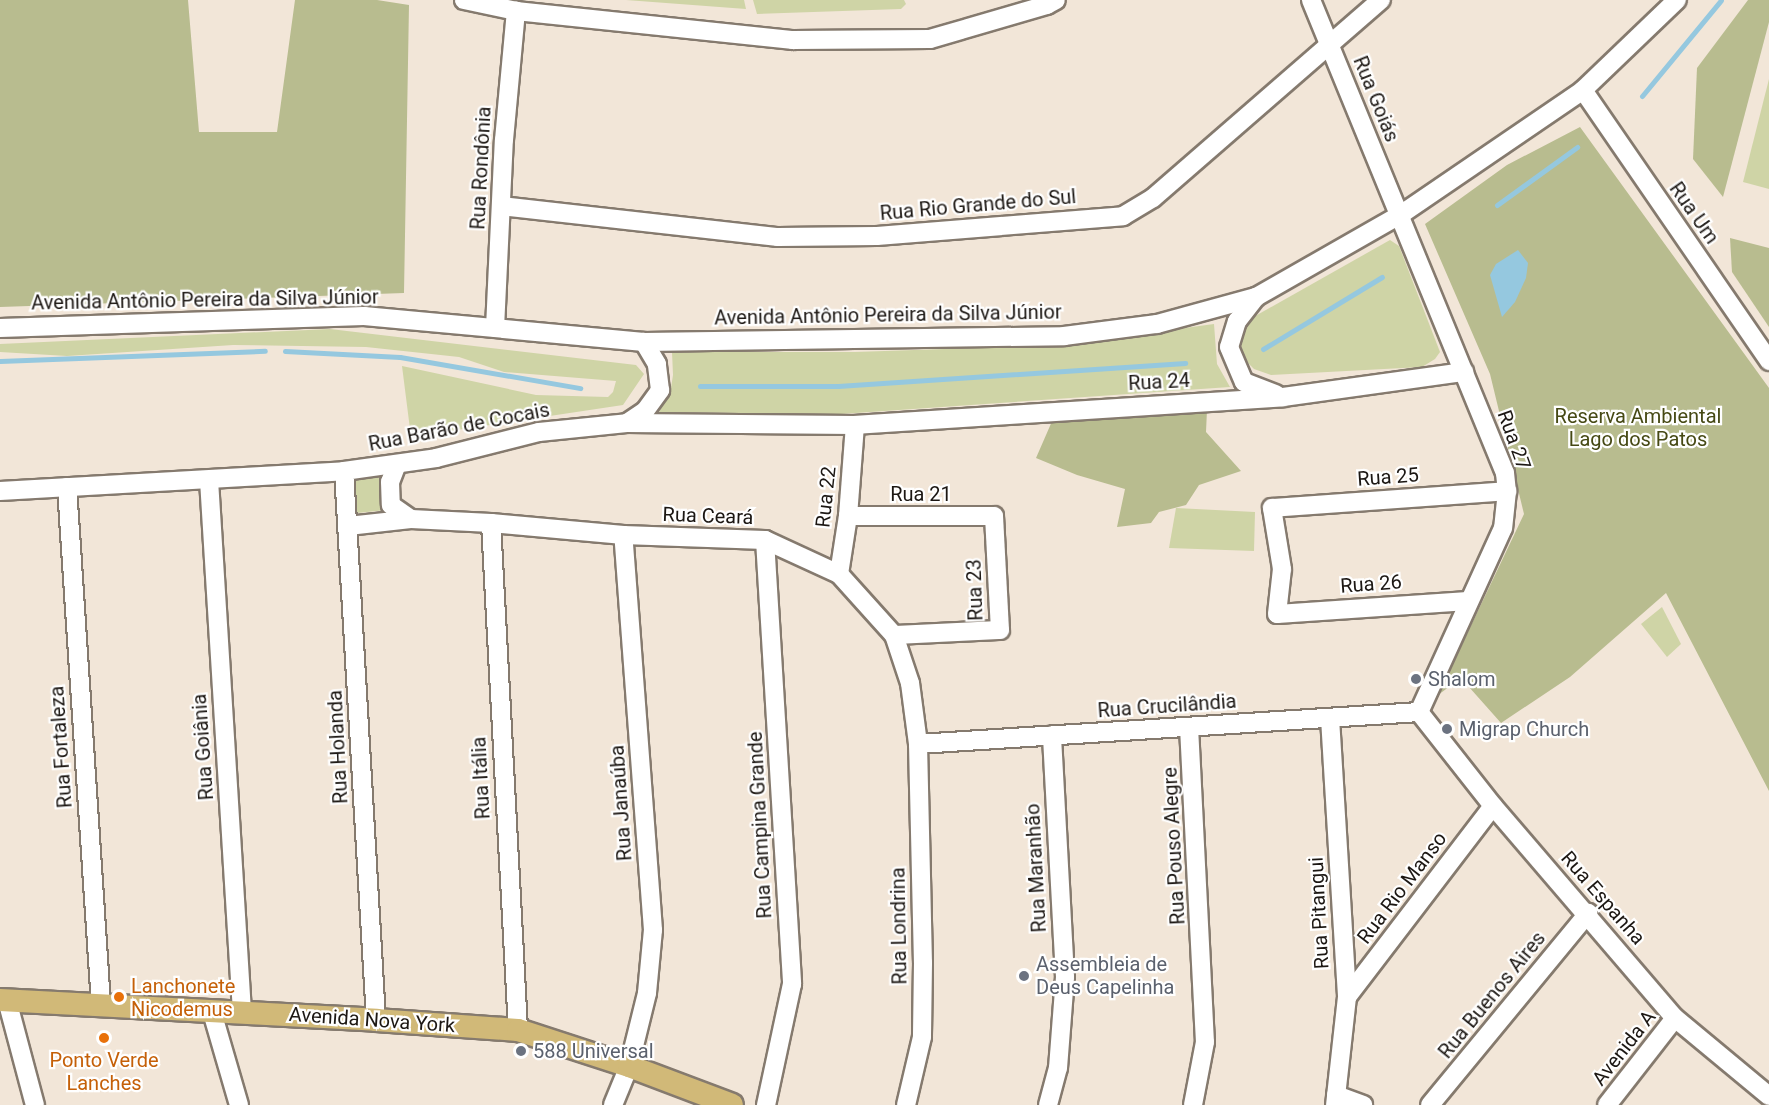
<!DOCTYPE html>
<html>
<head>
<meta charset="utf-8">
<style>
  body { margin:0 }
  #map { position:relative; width:1769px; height:1105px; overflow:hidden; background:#f2e6d8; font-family:Roboto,sans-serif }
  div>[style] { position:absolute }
  .green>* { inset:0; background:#cfd4a6 }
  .forest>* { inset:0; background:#b8bc8f }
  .water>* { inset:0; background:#95c8df }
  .stream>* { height:5px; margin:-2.5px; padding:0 2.5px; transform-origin:2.5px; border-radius:2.5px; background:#95c8df }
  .roads { filter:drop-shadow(2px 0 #857a6e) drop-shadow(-2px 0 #857a6e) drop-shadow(0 2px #857a6e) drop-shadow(0 -2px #857a6e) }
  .minor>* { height:18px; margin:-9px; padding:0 9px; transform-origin:9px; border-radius:9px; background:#fff }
  .major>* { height:22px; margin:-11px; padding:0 11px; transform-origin:11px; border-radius:11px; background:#d1b978 }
  .dots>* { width:16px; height:16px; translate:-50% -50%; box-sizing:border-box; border:3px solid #fff; border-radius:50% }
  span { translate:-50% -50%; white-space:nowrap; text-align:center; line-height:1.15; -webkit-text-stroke:4.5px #fff; paint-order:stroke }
  .street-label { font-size:20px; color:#1c1713 }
  .park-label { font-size:20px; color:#464914 }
  .worship-label { font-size:20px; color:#5b616d }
  .left { translate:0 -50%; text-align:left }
  .food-label { font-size:20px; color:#c56008 }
</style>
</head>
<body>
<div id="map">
  <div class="green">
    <div style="clip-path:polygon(626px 0,744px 0,746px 9px)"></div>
    <div style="clip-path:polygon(753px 0,904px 0,906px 4px,901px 9px,757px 14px)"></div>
    <div style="clip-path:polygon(1769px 79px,1769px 189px,1743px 182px)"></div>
    <div style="clip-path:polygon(1390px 240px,1399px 246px,1440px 352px,1435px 359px,1422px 367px,1271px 375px,1254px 369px,1248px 363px,1241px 349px,1241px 341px,1242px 333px,1250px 319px)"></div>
    <div style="clip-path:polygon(1214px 324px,1217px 364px,1230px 387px,841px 414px,659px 412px,671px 388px,673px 375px,672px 352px,855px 352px,1060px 345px)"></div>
    <div style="clip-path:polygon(330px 329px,636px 365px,644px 374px,623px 405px,411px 437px,402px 366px,536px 395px,608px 397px,613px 392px,616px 381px,504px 372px,459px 357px,366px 347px,233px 345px,67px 356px,0 352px,0 344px)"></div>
    <div style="clip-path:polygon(383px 474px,386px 510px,357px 513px,354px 477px)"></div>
    <div style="clip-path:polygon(1176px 508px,1255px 512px,1254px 551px,1169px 548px)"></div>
    <div style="clip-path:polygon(1662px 607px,1681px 644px,1667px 657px,1641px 624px)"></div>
  </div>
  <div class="forest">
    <div style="clip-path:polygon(0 0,188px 0,199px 132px,277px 132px,295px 0,377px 0,409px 5px,404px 293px,0 307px)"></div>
    <div style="clip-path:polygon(1748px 0,1769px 0,1769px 22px,1723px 197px,1693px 159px,1697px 68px)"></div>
    <div style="clip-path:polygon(1580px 127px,1769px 388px,1769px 791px,1666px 593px,1570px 677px,1501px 723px,1461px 678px,1438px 695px,1524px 514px,1490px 374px,1425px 224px,1507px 165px)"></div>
    <div style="clip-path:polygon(1730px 238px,1769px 248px,1769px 327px,1732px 272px)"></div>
    <div style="clip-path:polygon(1207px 410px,1206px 432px,1241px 471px,1199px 485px,1186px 505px,1159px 512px,1151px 523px,1117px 527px,1125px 489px,1077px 475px,1036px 458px,1053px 419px)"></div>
  </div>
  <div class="water">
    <div style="clip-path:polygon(1518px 250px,1528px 263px,1526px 278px,1515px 302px,1502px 317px,1490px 275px,1496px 264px)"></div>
  </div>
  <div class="stream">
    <div style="left:1642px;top:96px;width:124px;rotate:-50.5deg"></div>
    <div style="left:1497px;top:205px;width:99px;rotate:-35.9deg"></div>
    <div style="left:1263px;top:349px;width:139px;rotate:-31.2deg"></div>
    <div style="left:285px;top:351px;width:115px;rotate:3deg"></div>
    <div style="left:400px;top:357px;width:183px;rotate:9.8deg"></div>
    <div style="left:0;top:361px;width:265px;rotate:-2.2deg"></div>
    <div style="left:700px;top:386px;width:138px"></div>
    <div style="left:838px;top:386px;width:348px;rotate:-3.8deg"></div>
  </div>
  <div class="roads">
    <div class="minor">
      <div style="left:464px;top:0;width:53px;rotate:11.9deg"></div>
      <div style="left:516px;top:11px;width:279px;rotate:6deg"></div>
      <div style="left:793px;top:40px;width:137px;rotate:-0.4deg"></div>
      <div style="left:930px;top:39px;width:122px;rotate:-16.2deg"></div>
      <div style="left:1047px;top:5px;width:10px;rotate:-29deg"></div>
      <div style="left:1311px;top:0;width:511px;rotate:67.7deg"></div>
      <div style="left:1505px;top:473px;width:18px;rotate:84deg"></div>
      <div style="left:1507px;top:491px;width:37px;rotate:96deg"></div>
      <div style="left:1503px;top:528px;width:202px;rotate:114.5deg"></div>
      <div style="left:1583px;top:90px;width:329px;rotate:55.5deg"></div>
      <div style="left:501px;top:206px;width:279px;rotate:6.4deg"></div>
      <div style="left:778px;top:237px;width:99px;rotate:-0.6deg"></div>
      <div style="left:877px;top:236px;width:247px;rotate:-4.6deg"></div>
      <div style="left:1123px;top:216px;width:35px;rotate:-31deg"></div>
      <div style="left:1153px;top:198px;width:302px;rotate:-41deg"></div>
      <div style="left:1256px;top:297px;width:31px;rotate:128deg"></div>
      <div style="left:1237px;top:321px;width:27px;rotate:107deg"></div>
      <div style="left:1229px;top:347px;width:38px;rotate:67deg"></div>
      <div style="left:1244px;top:382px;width:34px;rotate:21deg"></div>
      <div style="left:0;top:328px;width:364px;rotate:-1.9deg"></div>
      <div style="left:364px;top:316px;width:281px;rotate:5.3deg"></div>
      <div style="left:644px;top:342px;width:420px;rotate:-0.8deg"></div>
      <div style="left:1064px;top:336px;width:94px;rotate:-7.4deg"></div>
      <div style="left:1157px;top:324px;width:103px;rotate:-15.3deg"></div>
      <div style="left:1256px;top:297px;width:166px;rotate:-29.7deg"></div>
      <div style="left:1400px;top:215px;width:222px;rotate:-34.3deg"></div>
      <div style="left:1583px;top:90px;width:130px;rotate:-43.8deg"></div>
      <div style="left:495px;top:328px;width:188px;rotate:-87.3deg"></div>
      <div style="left:504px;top:140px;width:130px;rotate:-84.7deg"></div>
      <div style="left:627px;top:423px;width:22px;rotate:-34deg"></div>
      <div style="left:645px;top:411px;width:26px;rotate:-54deg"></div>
      <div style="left:660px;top:390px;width:26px;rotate:-97deg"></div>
      <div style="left:657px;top:364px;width:26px;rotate:-121deg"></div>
      <div style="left:397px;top:464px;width:19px;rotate:111deg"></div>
      <div style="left:390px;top:482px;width:23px;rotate:88deg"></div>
      <div style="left:391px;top:505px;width:24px;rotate:35deg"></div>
      <div style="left:344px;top:471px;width:550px;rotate:86.66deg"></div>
      <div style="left:209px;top:480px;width:533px;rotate:86.45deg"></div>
      <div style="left:67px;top:487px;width:518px;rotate:86.24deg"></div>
      <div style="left:0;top:491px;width:345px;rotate:-3.3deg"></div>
      <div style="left:344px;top:471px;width:93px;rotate:-8deg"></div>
      <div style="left:436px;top:458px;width:106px;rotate:-14.2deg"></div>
      <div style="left:539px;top:432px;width:88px;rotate:-5.8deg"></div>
      <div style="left:627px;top:423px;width:228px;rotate:0.5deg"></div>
      <div style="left:855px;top:425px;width:429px;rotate:-3.7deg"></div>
      <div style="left:1283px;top:397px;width:183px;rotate:-7.9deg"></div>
      <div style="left:848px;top:516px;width:146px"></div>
      <div style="left:994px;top:516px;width:114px;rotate:87deg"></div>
      <div style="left:1000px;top:630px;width:106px;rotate:177.3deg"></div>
      <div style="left:491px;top:523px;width:508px;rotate:86.95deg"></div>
      <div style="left:348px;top:526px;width:63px;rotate:-6.3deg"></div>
      <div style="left:411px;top:519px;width:80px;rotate:2.9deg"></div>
      <div style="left:491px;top:523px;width:133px;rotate:5.2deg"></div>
      <div style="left:623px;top:535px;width:142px;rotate:2deg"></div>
      <div style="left:765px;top:540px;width:81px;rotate:24.7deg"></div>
      <div style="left:839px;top:574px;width:82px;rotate:48deg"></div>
      <div style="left:894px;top:635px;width:51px;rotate:71.6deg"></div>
      <div style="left:910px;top:683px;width:62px;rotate:82.5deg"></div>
      <div style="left:918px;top:744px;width:219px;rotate:88.7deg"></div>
      <div style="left:923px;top:963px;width:74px;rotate:90.8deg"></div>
      <div style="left:922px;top:1037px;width:70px;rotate:103.2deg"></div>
      <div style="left:765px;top:540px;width:445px;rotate:86.5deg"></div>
      <div style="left:792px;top:984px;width:124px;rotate:102.1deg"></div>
      <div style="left:839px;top:574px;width:59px;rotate:-81.2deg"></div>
      <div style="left:848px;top:516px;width:91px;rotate:-85.6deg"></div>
      <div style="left:1468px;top:601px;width:191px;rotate:176.1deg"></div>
      <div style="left:1277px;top:614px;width:45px;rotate:-83.7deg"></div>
      <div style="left:1282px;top:569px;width:62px;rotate:-99.3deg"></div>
      <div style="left:1272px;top:508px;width:236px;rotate:-4.1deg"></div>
      <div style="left:1419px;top:712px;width:120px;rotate:51.8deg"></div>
      <div style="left:1493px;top:806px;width:279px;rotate:49.4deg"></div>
      <div style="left:1675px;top:1018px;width:122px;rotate:39.7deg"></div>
      <div style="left:1330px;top:718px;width:280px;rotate:86.5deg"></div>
      <div style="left:1347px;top:997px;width:109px;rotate:96.3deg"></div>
      <div style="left:1189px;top:727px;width:315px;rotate:87.1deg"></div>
      <div style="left:1205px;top:1042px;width:64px;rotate:100.8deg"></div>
      <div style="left:918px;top:744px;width:502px;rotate:-3.65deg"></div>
      <div style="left:1347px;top:997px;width:240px;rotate:-52.6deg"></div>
      <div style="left:7px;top:1000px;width:109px;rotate:75.1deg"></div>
      <div style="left:212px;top:1012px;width:97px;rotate:73.8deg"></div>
      <div style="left:1336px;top:1095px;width:29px;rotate:20deg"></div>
      <div style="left:613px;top:1105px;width:42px;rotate:-67.7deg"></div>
      <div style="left:629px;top:1066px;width:75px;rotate:-76.1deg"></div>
      <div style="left:647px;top:993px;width:63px;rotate:-84.6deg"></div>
      <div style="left:653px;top:930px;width:396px;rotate:-94.3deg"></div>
      <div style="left:1048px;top:1105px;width:38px;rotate:-75deg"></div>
      <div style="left:1058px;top:1068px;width:91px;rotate:-85.6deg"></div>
      <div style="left:1065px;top:977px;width:242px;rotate:-93.1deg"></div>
      <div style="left:1430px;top:1105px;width:249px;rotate:-50.5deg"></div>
      <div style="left:1607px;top:1105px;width:110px;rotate:-52deg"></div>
    </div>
    <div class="major">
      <div style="left:0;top:1000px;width:377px;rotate:3deg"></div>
      <div style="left:376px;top:1020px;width:142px;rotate:4deg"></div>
      <div style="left:518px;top:1030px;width:117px;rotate:18deg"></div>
      <div style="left:629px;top:1066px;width:110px;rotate:20.7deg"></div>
    </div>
  </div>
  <div class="dots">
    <div style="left:1416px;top:679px;background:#6b7280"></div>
    <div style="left:1447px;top:729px;background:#6b7280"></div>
    <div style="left:1024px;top:976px;background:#6b7280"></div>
    <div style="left:119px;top:997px;background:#e8710a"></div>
    <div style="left:104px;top:1038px;background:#e8710a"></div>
    <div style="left:521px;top:1051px;background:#6b7280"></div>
  </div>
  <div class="street-label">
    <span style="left:1376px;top:99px;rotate:68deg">Rua Goiás</span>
    <span style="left:481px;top:168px;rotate:-87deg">Rua Rondônia</span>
    <span style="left:978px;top:205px;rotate:-5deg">Rua Rio Grande do Sul</span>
    <span style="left:1694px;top:213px;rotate:55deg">Rua Um</span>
    <span style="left:205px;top:300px;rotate:-1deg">Avenida Antônio Pereira da Silva Júnior</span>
    <span style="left:888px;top:315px;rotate:-1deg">Avenida Antônio Pereira da Silva Júnior</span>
    <span style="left:1159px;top:382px;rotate:-3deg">Rua 24</span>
    <span style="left:459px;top:427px;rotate:-11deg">Rua Barão de Cocais</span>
    <span style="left:1514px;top:440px;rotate:70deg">Rua 27</span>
    <span style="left:1388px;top:477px;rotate:-4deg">Rua 25</span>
    <span style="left:921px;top:494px">Rua 21</span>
    <span style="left:826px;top:497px;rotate:-84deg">Rua 22</span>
    <span style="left:708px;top:516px;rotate:2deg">Rua Ceará</span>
    <span style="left:1371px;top:584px;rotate:-4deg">Rua 26</span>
    <span style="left:975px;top:590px;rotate:-92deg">Rua 23</span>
    <span style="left:1167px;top:706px;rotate:-4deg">Rua Crucilândia</span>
    <span style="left:61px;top:747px;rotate:-94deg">Rua Fortaleza</span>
    <span style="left:203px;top:747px;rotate:-94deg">Rua Goiânia</span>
    <span style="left:338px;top:747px;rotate:-93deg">Rua Holanda</span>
    <span style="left:481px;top:778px;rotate:-93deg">Rua Itália</span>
    <span style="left:621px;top:803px;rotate:-94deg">Rua Janaúba</span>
    <span style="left:760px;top:825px;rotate:-93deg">Rua Campina Grande</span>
    <span style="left:1174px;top:846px;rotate:-93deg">Rua Pouso Alegre</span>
    <span style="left:1036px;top:868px;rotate:-93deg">Rua Maranhão</span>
    <span style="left:1402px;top:888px;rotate:-53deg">Rua Rio Manso</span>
    <span style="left:1603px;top:898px;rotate:49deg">Rua Espanha</span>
    <span style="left:1319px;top:913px;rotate:-93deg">Rua Pitangui</span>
    <span style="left:899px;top:926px;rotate:-91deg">Rua Londrina</span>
    <span style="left:1492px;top:995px;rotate:-51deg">Rua Buenos Aires</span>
    <span style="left:372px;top:1020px;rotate:4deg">Avenida Nova York</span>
    <span style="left:1624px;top:1048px;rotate:-52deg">Avenida A</span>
  </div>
  <div class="park-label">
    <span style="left:1638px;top:428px">Reserva Ambiental<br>Lago dos Patos</span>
  </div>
  <div class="worship-label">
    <span class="left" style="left:1428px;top:679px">Shalom</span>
    <span class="left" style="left:1459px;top:729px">Migrap Church</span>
    <span class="left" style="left:1036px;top:976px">Assembleia de<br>Deus Capelinha</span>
    <span class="left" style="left:533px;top:1051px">588 Universal</span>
  </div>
  <div class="food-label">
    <span class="left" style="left:131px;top:998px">Lanchonete<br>Nicodemus</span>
    <span style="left:104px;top:1072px">Ponto Verde<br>Lanches</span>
  </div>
</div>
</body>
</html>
